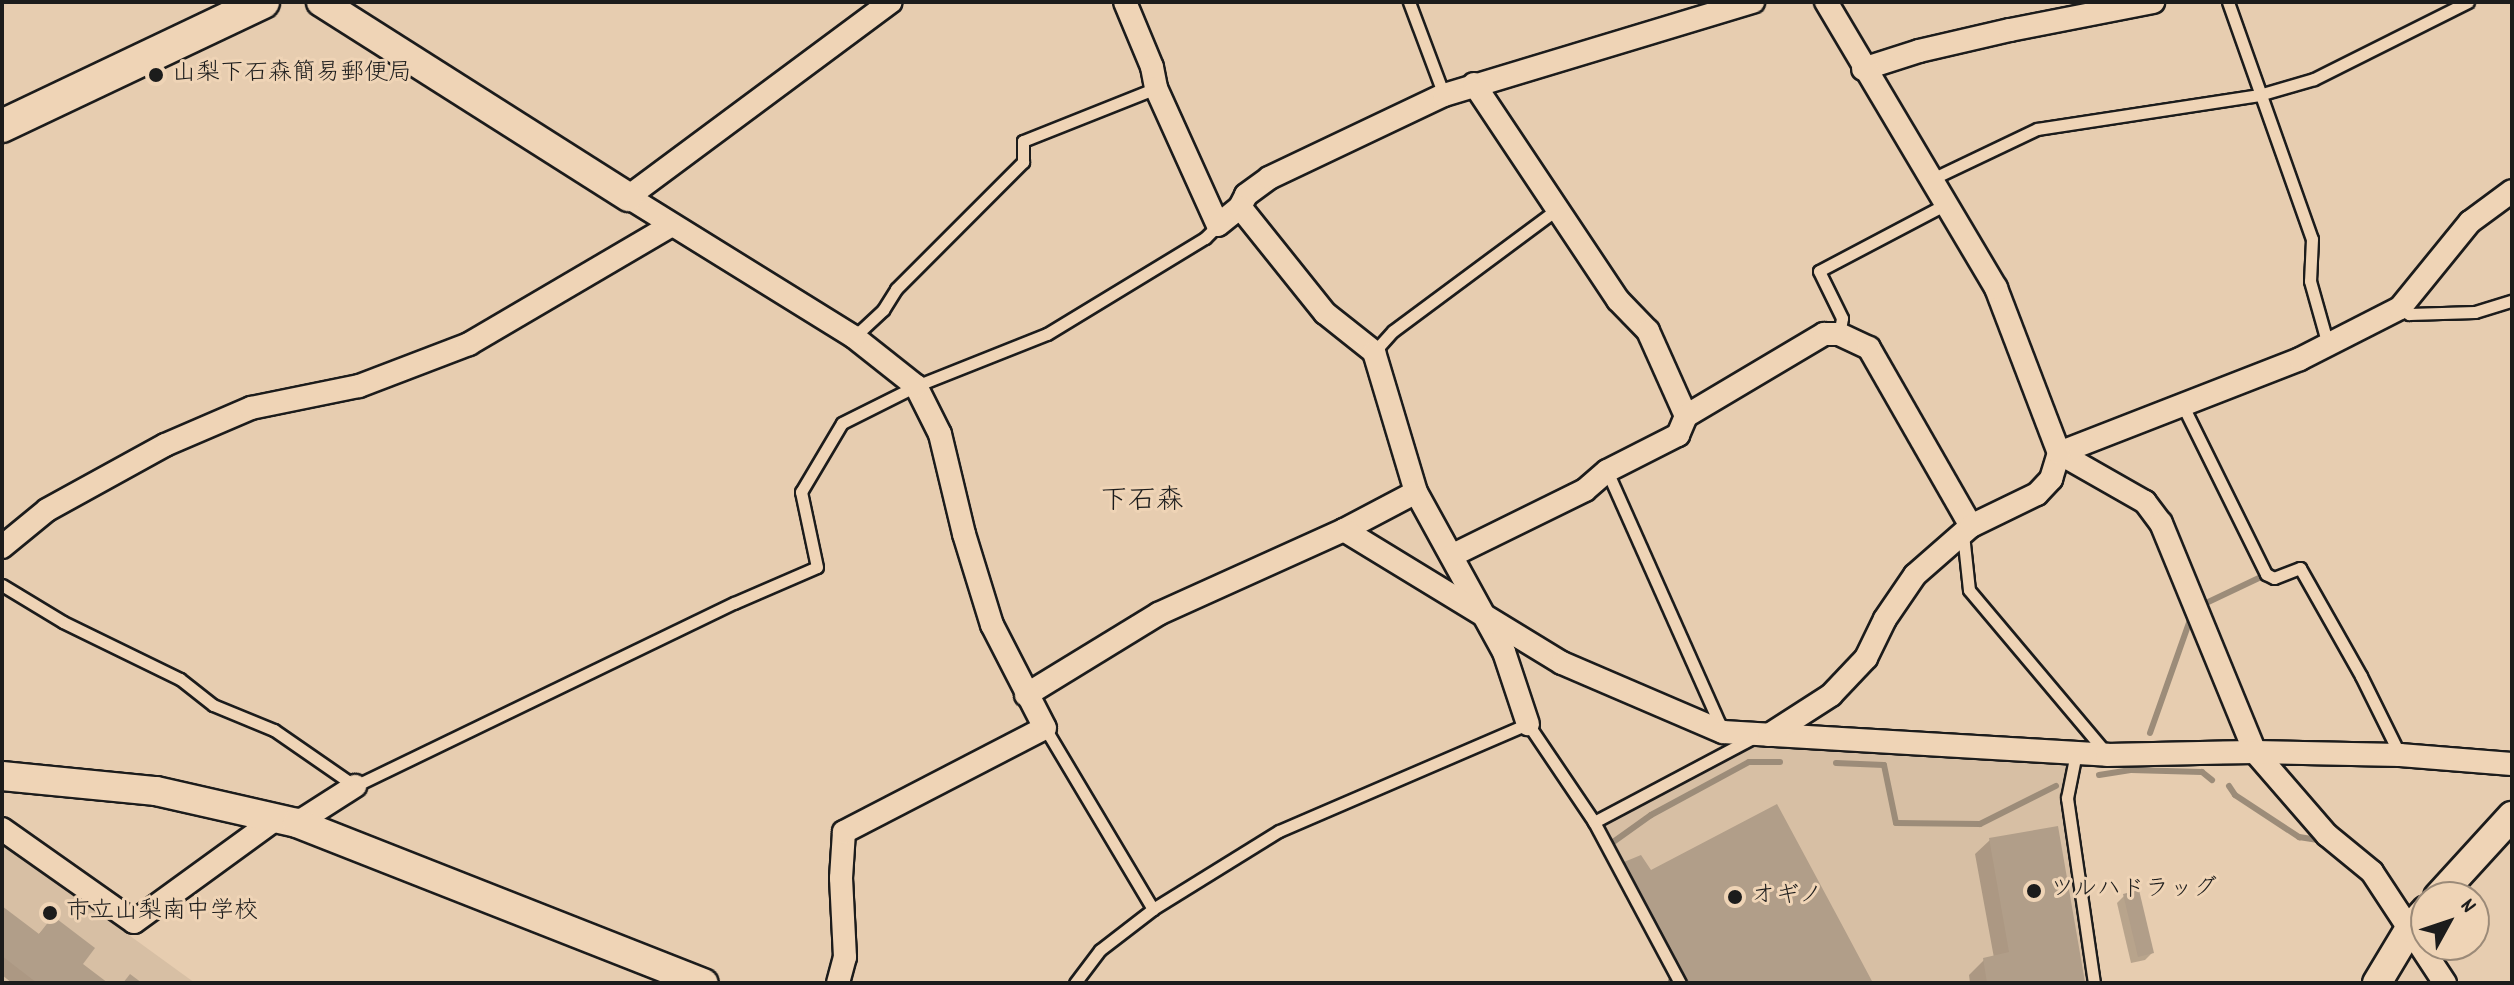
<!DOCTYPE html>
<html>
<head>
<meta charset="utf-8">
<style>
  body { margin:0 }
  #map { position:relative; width:2514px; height:985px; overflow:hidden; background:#e7cdb0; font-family:Dekko,"Klee One",sans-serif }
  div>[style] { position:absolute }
  .built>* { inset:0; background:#d7bfa4 }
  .shadow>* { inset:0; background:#0003 }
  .stream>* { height:6px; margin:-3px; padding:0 3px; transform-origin:3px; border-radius:3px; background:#9c8c79 }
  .building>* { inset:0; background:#b19e89 }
  .roads { filter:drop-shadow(2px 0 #1c1c1c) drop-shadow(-2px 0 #1c1c1c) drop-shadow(0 2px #1c1c1c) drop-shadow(0 -2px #1c1c1c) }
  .service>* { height:11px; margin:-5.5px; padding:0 5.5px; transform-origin:5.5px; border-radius:5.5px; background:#efd4b6 }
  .minor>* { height:22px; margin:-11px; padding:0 11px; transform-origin:11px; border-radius:11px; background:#efd4b6 }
  .tertiary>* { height:28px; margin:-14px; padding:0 14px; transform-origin:14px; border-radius:14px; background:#efd4b6 }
  .secondary>* { height:32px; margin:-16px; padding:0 16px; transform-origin:16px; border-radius:16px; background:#efd4b6 }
  .dots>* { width:22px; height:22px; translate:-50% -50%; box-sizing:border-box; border:4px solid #efd4b6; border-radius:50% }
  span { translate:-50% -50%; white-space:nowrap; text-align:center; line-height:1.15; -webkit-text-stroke:6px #efd4b6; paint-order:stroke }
  .poi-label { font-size:24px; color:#1c1c1c }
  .left { translate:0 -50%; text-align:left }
  .quarter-label { font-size:28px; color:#1c1c1c }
  .frame { position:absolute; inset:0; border:4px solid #1c1c1c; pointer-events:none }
  .north { position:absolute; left:2410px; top:881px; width:80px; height:80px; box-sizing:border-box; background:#efd4b6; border:2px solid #9b8a78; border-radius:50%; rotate:50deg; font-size:22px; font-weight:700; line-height:32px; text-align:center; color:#1c1c1c }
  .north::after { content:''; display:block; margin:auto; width:28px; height:36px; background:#1c1c1c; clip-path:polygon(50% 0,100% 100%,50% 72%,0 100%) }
</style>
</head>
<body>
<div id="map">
  <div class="built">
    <div style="clip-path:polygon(1755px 737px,2076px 753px,2067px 798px,2094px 983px,1680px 983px,1594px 822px)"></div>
    <div style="clip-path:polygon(2px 843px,195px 983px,2px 983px)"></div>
  </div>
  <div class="shadow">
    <div style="clip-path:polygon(1990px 840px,2083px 981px,2081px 983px,1970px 983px,1969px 975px,1984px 960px,1994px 958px,1975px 854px)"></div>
    <div style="clip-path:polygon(1625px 863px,1871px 983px,1674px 983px,1614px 874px)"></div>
    <div style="clip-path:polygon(2124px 896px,2152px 953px,2145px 960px,2131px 963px,2117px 903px)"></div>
    <div style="clip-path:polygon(2px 908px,38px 935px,53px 919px,80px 964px,105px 983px,12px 983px,2px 975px)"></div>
  </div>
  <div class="stream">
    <div style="left:2204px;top:604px;width:63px;rotate:-25.3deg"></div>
    <div style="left:2150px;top:733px;width:123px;rotate:-70.5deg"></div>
    <div style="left:1836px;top:763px;width:48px;rotate:2.4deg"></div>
    <div style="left:1884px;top:765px;width:59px;rotate:78.3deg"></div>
    <div style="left:1896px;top:823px;width:84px;rotate:0.7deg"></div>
    <div style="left:1980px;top:824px;width:85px;rotate:-26.6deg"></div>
    <div style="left:2099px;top:775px;width:32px;rotate:-9deg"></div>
    <div style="left:2131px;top:770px;width:71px;rotate:1.6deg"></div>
    <div style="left:2202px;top:772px;width:13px;rotate:39deg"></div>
    <div style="left:2229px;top:786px;width:11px;rotate:56deg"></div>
    <div style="left:2235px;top:795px;width:77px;rotate:33.3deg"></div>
    <div style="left:2299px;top:837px;width:24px;rotate:9deg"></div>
    <div style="left:1609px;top:845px;width:52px;rotate:-35.5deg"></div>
    <div style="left:1651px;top:815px;width:111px;rotate:-28.4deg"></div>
    <div style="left:1749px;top:762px;width:31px"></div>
    <div style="left:1671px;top:981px;width:2px;rotate:63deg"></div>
  </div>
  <div class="building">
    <div style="clip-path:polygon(1777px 804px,1841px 923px,1873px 983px,1690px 983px,1624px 862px,1641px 855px,1651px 870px)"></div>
    <div style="clip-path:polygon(2058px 826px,2085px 982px,1987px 983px,1983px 958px,2009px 952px,1989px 838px)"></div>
    <div style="clip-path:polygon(2139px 890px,2154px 953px,2138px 957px,2123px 894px)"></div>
    <div style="clip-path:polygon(2px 906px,39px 934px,53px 916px,95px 948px,83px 964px,108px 983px,37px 983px,2px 956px)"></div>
    <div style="clip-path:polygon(130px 974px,142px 983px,123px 983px)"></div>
  </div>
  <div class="roads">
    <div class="service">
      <div style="left:1409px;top:2px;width:99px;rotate:69.4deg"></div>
      <div style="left:2228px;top:2px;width:251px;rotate:70.5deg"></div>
      <div style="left:2312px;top:239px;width:42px;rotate:92.7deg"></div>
      <div style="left:2310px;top:281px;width:66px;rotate:74.3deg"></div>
      <div style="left:1932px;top:179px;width:116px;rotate:-25.5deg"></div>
      <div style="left:2037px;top:129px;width:225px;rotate:-8.7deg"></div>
      <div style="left:2259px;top:95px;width:57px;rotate:-16.2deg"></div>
      <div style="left:2314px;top:79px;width:172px;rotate:-26.6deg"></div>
      <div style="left:2400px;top:308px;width:11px;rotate:34deg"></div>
      <div style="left:2409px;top:314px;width:66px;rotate:-1.7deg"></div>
      <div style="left:2475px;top:312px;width:39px;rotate:-17deg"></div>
      <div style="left:1839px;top:334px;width:16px;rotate:-79deg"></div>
      <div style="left:1842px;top:318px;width:52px;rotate:-116.1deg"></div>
      <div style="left:1819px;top:271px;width:144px;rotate:-27.8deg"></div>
      <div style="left:854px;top:337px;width:40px;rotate:-43deg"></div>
      <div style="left:883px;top:310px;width:25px;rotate:-58deg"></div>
      <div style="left:896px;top:289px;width:180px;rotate:-45deg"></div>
      <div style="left:1023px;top:162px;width:21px;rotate:-90deg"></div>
      <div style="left:1023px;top:141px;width:143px;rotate:-21.7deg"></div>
      <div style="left:1374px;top:352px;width:28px;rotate:-48deg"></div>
      <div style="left:1393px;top:331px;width:204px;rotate:-36.6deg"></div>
      <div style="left:2182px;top:404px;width:190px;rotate:63.7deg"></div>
      <div style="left:2266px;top:574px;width:9px;rotate:27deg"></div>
      <div style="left:2274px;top:578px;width:28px;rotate:-21deg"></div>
      <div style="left:2300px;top:568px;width:124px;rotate:60.5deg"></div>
      <div style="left:2361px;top:676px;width:88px;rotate:63.7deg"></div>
      <div style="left:1607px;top:471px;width:285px;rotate:66deg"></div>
      <div style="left:1963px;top:534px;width:56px;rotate:83.9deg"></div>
      <div style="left:1969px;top:590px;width:214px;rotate:49.9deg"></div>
      <div style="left:2px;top:585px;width:71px;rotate:31.2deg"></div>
      <div style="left:63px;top:622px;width:130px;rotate:26deg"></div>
      <div style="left:180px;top:679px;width:42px;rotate:38.2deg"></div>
      <div style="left:213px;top:705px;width:66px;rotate:22.3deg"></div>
      <div style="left:274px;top:730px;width:98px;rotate:34.7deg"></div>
      <div style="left:355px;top:786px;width:421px;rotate:-25.8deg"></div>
      <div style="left:734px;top:603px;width:90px;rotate:-23.4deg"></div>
      <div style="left:817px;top:567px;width:77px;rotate:-102deg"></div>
      <div style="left:801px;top:492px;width:80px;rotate:-59.3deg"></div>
      <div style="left:842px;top:423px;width:83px;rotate:-26.6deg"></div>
      <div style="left:916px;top:386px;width:141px;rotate:-21.7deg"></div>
      <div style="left:1047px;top:334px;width:185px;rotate:-31.3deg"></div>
      <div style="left:1205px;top:238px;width:18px;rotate:-45deg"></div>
      <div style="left:1045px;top:728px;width:211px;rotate:59.2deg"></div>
      <div style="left:2076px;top:753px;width:46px;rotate:101.3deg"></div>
      <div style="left:2067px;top:798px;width:187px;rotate:81.7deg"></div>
      <div style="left:1594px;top:822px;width:178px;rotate:-27.9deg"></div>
      <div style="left:1075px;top:983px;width:41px;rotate:-52.9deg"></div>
      <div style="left:1100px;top:950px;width:67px;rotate:-37.7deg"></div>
      <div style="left:1153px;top:909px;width:148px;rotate:-31.8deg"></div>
      <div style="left:1279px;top:831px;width:271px;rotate:-23.3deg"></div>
      <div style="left:1528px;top:724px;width:118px;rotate:56deg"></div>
      <div style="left:1594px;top:822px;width:183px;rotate:61.9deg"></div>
    </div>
    <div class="minor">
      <div style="left:1125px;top:2px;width:70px;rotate:67.4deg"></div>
      <div style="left:1152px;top:67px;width:21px;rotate:79deg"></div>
      <div style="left:1156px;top:88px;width:150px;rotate:65.7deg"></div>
      <div style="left:1218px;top:225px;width:28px;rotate:-39deg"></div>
      <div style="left:1240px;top:207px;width:13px;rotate:-63deg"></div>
      <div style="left:1246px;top:195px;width:29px;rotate:-36deg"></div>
      <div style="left:1269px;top:178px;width:194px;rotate:-25.4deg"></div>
      <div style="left:1444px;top:95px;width:323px;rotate:-16.8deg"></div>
      <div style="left:1863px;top:69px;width:59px;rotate:-17.8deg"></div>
      <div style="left:1919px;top:51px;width:93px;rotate:-13deg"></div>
      <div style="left:2010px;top:30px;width:146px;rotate:-11.1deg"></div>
      <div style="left:1474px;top:84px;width:260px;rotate:56.3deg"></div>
      <div style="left:1618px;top:300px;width:43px;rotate:45.9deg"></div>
      <div style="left:1648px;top:331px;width:93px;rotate:65.9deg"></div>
      <div style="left:1240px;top:207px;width:136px;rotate:51.3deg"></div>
      <div style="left:1325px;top:313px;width:63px;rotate:38.5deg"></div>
      <div style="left:1374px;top:352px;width:146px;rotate:73.3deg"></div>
      <div style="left:1416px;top:492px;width:183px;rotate:61.2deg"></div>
      <div style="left:1504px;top:652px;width:76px;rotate:71.6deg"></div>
      <div style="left:2059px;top:453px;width:99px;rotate:29.7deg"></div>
      <div style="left:2145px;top:502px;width:26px;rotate:53deg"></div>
      <div style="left:2161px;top:523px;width:248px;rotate:67.7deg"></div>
      <div style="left:2255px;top:752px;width:110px;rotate:49.1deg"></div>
      <div style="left:2327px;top:835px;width:58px;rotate:39.4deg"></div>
      <div style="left:2372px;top:872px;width:133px;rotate:56.7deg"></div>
      <div style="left:2059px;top:453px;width:259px;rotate:-21.3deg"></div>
      <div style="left:2300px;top:359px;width:112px;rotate:-27deg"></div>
      <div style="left:2400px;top:308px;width:111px;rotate:-50.9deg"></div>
      <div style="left:2470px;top:222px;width:52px;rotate:-36.4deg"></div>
      <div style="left:1344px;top:530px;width:81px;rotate:-27.8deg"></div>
      <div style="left:2px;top:547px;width:58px;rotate:-39.4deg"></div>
      <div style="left:47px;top:510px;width:135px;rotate:-28.8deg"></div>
      <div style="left:165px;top:445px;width:94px;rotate:-23.3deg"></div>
      <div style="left:251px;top:408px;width:110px;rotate:-11.5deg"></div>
      <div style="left:359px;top:386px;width:118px;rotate:-20.9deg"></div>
      <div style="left:469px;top:344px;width:233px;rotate:-30.4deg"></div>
      <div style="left:1453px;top:555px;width:147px;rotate:-26.2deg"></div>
      <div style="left:1585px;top:490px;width:29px;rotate:-41deg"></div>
      <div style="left:1607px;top:471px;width:80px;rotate:-26.9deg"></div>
      <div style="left:1678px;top:435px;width:21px;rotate:-67deg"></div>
      <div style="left:1686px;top:416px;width:161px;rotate:-30.7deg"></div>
      <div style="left:1824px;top:334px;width:15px"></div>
      <div style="left:1839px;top:334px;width:33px;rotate:25deg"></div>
      <div style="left:1869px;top:348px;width:205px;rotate:60.2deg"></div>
      <div style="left:1026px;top:695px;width:155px;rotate:-31.5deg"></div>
      <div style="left:1158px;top:614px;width:204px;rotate:-24.3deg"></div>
      <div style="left:1344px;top:530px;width:255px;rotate:31.4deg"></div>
      <div style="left:1562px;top:663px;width:175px;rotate:23.2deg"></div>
      <div style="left:1723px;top:732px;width:385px;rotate:3.4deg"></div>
      <div style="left:2107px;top:755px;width:148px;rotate:-1.2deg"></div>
      <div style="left:2255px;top:752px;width:145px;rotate:1.2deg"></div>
      <div style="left:2400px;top:755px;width:112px;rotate:4.6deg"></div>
      <div style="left:1769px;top:735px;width:74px;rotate:-32.8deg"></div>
      <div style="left:1831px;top:695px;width:51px;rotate:-46.6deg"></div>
      <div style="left:1866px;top:658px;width:43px;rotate:-64deg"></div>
      <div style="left:1885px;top:619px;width:53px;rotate:-55.7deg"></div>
      <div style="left:1915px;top:575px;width:74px;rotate:-41.2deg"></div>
      <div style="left:1971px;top:526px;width:73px;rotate:-25.9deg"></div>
      <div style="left:2037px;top:494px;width:21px;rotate:-47deg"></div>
      <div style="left:2051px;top:479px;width:27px;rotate:-73deg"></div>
      <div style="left:2059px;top:453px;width:177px;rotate:-110.9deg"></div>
      <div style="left:1996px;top:288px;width:333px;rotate:-120.7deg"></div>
      <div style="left:297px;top:823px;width:69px;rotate:-32.5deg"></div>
      <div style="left:2px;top:829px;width:161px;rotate:35.2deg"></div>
      <div style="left:134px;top:922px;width:177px;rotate:-36deg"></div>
      <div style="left:838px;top:983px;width:27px;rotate:-75deg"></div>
      <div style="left:845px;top:957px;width:79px;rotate:-92.9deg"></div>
      <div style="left:841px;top:878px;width:46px;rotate:-86.3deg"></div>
      <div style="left:844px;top:832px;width:226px;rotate:-27.4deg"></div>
      <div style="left:1045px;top:728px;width:116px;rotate:-117.2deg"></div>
      <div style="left:992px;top:625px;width:95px;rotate:-107.1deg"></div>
      <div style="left:964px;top:534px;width:103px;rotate:-103.5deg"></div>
      <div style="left:940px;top:434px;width:54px;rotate:-116.6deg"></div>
      <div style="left:916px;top:386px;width:79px;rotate:-141.7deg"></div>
      <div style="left:854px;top:337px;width:266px;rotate:-148.2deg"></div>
      <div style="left:628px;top:197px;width:327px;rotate:-36.6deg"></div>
    </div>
    <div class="tertiary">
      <div style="left:321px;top:2px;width:364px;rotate:32.4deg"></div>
      <div style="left:2px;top:776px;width:155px;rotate:5.6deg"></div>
      <div style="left:156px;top:791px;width:145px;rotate:12.8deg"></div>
      <div style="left:297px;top:823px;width:437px;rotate:21.5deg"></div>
      <div style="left:2438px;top:897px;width:110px;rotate:-47.6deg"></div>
      <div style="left:2377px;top:983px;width:64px;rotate:-59deg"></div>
      <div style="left:2410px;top:928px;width:24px;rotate:-48deg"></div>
    </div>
    <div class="secondary">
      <div style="left:2px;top:126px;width:289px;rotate:-25.4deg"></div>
    </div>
  </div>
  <div class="dots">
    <div style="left:156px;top:75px;background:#1c1c1c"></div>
    <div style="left:2034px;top:891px;background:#1c1c1c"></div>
    <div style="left:1735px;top:897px;background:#1c1c1c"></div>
    <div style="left:50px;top:913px;background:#1c1c1c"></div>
  </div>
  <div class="poi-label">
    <span class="left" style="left:172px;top:75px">山梨下石森簡易郵便局</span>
    <span class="left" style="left:2050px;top:891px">ツルハドラッグ</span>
    <span class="left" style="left:1751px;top:897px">オギノ</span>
    <span class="left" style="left:66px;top:913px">市立山梨南中学校</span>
  </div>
  <div class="quarter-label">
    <span style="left:1142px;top:503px">下石森</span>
  </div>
  <div class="frame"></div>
  <div class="north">N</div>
</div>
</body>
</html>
